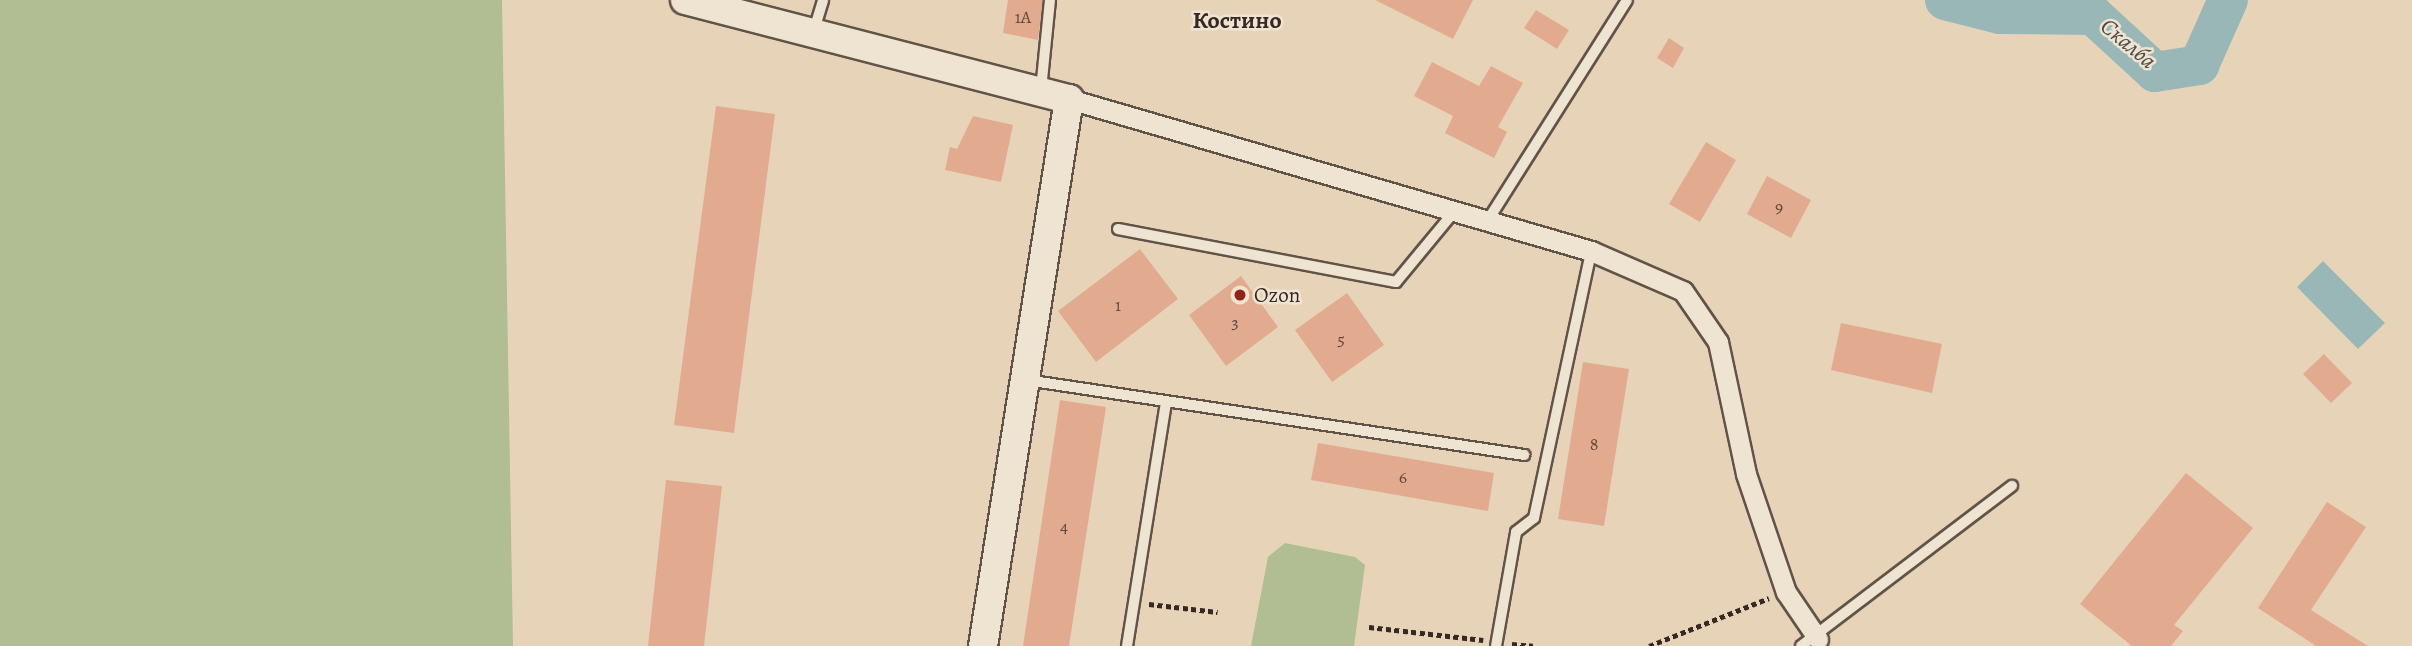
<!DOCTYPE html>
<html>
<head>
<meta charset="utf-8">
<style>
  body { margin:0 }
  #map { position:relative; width:2412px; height:646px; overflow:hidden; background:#e7d4b8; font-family:Alegreya,serif }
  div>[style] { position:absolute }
  .green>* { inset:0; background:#b1bd92 }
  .water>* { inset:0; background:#99b7b7 }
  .river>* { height:40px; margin:-20px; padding:0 20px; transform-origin:20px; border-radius:20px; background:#99b7b7 }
  .building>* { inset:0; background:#e2ab8f }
  .path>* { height:4.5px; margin-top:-2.25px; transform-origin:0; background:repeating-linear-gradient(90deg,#362822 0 5px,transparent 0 8.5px) }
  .roads { filter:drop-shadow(2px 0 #625348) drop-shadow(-2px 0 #625348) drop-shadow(0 2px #625348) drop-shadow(0 -2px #625348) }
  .lane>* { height:10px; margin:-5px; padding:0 5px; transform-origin:5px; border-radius:5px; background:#efe3d1 }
  .street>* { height:19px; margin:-9.5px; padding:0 9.5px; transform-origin:9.5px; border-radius:9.5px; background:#efe3d1 }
  .secondary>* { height:28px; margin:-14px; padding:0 14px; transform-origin:14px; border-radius:14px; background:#efe3d1 }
  .dots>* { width:19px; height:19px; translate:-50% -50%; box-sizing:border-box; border:4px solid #efe3d1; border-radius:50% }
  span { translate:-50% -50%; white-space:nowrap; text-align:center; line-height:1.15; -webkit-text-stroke:5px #efe3d1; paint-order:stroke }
  .number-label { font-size:18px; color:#61493d }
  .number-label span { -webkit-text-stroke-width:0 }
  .poi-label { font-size:21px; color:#362822 }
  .left { translate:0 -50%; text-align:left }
  .water-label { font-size:23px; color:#4f4c47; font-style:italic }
  .quarter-label { font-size:24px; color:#362822; font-weight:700 }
</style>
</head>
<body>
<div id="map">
  <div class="green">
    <div style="clip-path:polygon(0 0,502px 0,513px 646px,0 646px)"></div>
    <div style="clip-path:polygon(1285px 543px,1355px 557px,1365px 565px,1354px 646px,1251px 646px,1268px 557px)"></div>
  </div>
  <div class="water">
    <div style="clip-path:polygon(2323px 261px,2385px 323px,2358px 349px,2297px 287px)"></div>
  </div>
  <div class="river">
    <div style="left:1945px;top:0;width:57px;rotate:14.3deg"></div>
    <div style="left:2000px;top:14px;width:93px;rotate:0.6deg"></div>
    <div style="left:2093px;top:15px;width:84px;rotate:42.6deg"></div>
    <div style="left:2155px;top:72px;width:45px;rotate:-9deg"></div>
    <div style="left:2199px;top:65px;width:71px;rotate:-66deg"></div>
  </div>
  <div class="building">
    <div style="clip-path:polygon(1008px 0,1043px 0,1038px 40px,1003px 33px)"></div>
    <div style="clip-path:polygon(1375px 0,1473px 0,1453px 39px)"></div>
    <div style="clip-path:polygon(1536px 10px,1569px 30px,1557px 49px,1524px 28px)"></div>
    <div style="clip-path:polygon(1669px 38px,1684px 48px,1673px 68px,1657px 58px)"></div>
    <div style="clip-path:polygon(1432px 62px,1479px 86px,1491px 66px,1523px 83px,1498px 127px,1507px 132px,1494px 158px,1445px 133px,1453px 116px,1414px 96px)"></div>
    <div style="clip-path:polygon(716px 106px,775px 114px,734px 433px,674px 425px)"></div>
    <div style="clip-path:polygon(973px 116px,1013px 125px,1001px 182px,945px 170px,950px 147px,957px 149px)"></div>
    <div style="clip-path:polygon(1706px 142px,1736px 160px,1700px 222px,1669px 204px)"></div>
    <div style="clip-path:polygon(1767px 176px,1811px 200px,1791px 238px,1747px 214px)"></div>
    <div style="clip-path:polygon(1140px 249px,1178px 299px,1096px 362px,1058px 311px)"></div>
    <div style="clip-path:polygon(1241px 276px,1278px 327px,1226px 366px,1189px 315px)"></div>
    <div style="clip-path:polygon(1347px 293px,1384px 345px,1332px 382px,1295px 330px)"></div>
    <div style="clip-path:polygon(1841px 323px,1942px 344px,1932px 393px,1831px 370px)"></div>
    <div style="clip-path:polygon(2324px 354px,2352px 383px,2331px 403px,2303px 374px)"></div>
    <div style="clip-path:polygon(1583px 362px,1629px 369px,1604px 526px,1558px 519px)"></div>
    <div style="clip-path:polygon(1060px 400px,1106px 407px,1069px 646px,1023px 646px)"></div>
    <div style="clip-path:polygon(1318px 443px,1494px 473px,1488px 511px,1311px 480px)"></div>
    <div style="clip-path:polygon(2186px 473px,2253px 528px,2174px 625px,2183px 631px,2171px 646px,2132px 646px,2080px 604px)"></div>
    <div style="clip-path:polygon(666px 480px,722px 486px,704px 646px,648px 646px)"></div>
    <div style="clip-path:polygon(2327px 502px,2366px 527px,2311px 610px,2368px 646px,2316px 646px,2258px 608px)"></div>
  </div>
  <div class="path">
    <div style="left:1149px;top:604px;width:69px;rotate:6.6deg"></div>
    <div style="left:1369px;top:627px;width:115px;rotate:6.5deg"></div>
    <div style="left:1512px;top:644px;width:21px;rotate:5deg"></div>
    <div style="left:1649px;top:646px;width:129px;rotate:-21.8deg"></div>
  </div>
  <div class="roads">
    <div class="lane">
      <div style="left:814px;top:30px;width:31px;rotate:-73deg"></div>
      <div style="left:1041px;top:90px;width:90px;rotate:-84.3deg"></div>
      <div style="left:1488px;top:220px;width:260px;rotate:-57.7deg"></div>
      <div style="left:1118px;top:229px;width:283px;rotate:10.8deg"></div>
      <div style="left:1396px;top:282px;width:91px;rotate:-50.4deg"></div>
      <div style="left:1026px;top:380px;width:504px;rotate:8.56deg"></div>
      <div style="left:1127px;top:646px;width:246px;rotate:-80.9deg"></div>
      <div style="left:1496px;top:646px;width:116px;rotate:-80deg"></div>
      <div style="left:1516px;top:532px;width:23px;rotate:-38deg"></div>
      <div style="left:1534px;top:518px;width:273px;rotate:-77.9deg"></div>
      <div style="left:1801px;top:646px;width:265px;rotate:-37.2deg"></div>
    </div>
    <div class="street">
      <div style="left:1069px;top:99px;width:544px;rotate:16.23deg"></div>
      <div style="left:1591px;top:251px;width:100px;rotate:23.5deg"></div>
      <div style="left:1683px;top:291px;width:62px;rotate:55.5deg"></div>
      <div style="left:1718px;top:342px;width:135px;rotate:78deg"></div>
      <div style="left:1746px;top:474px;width:125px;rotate:71.3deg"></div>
      <div style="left:1786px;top:592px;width:57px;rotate:55.8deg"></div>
    </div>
    <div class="secondary">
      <div style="left:685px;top:0;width:397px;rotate:14.5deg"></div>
      <div style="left:1069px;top:99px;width:554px;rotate:98.93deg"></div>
    </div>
  </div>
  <div class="dots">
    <div style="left:1240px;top:295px;background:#8f2418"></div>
  </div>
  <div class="number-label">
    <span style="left:1023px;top:17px">1А</span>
    <span style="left:1779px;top:207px">9</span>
    <span style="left:1118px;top:305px">1</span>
    <span style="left:1235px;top:322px">3</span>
    <span style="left:1341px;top:339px">5</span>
    <span style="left:1594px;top:444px">8</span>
    <span style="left:1403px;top:477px">6</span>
    <span style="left:1064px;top:526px">4</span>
  </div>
  <div class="poi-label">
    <span class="left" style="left:1254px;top:295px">Ozon</span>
  </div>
  <div class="water-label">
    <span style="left:2128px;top:44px;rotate:40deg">Скалба</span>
  </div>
  <div class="quarter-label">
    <span style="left:1237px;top:21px">Костино</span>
  </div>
</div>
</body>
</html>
